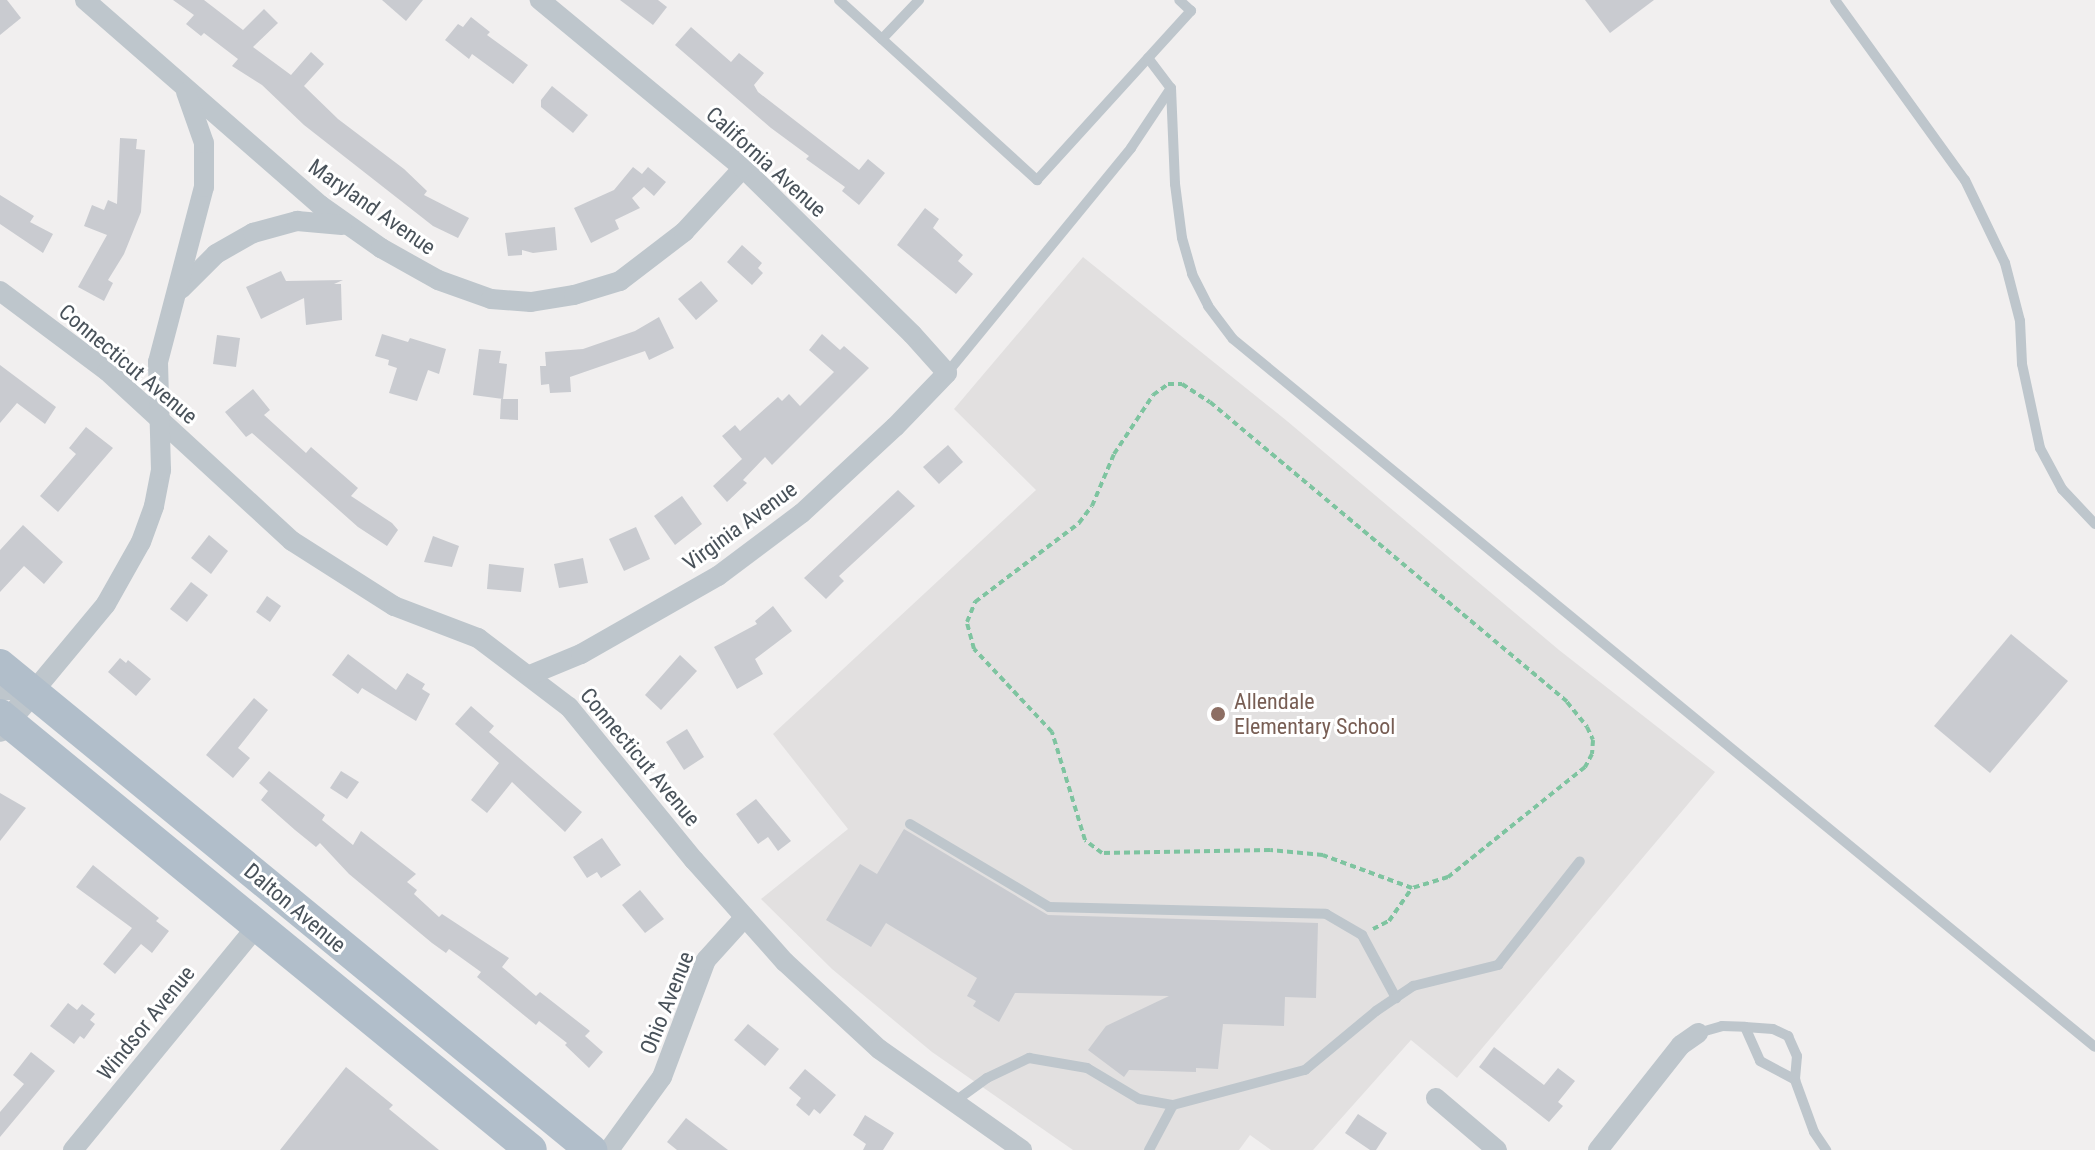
<!DOCTYPE html>
<html>
<head>
<meta charset="utf-8">
<style>
  body { margin:0 }
  #map { position:relative; width:2095px; height:1150px; overflow:hidden; background:#f1efef; font-family:"Roboto Condensed",sans-serif }
  div>[style] { position:absolute }
  .education>* { inset:0; background:#e2e0e0 }
  .building>* { inset:0; background:#c9cbd0 }
  .path>* { height:4px; margin-top:-2px; transform-origin:0; background:repeating-linear-gradient(90deg,#7ec4a0 0 6px,transparent 0 10px) }
  .service>* { height:10px; margin:-5px; padding:0 5px; transform-origin:5px; border-radius:5px; background:#bec6cc }
  .minor>* { height:20px; margin:-10px; padding:0 10px; transform-origin:10px; border-radius:10px; background:#bec6cc }
  .tertiary>* { height:24px; margin:-12px; padding:0 12px; transform-origin:12px; border-radius:12px; background:#bec6cc }
  .primary>* { height:32px; margin:-16px; padding:0 16px; transform-origin:16px; border-radius:16px; background:#b1beca }
  .dots>* { width:22px; height:22px; translate:-50% -50%; box-sizing:border-box; border:4px solid #fff; border-radius:50% }
  span { translate:-50% -50%; white-space:nowrap; text-align:center; line-height:1.15; -webkit-text-stroke:6px #fff; paint-order:stroke }
  .street-label { font-size:22px; color:#49525a }
  .education-label { font-size:22px; color:#785e54 }
  .left { translate:0 -50%; text-align:left }
</style>
</head>
<body>
<div id="map">
  <div class="education">
    <div style="clip-path:polygon(1083px 257px,1287px 421px,1559px 650px,1715px 772px,1457px 1078px,1411px 1040px,1313px 1150px,1271px 1150px,1250px 1135px,1239px 1150px,1073px 1150px,932px 1052px,832px 969px,761px 899px,848px 829px,773px 734px,1036px 490px,954px 409px)"></div>
  </div>
  <div class="building">
    <div style="clip-path:polygon(0 0,7px 0,21px 18px,0 35px)"></div>
    <div style="clip-path:polygon(173px 0,204px 0,243px 30px,264px 9px,278px 23px,253px 47px,291px 75px,311px 52px,324px 64px,304px 86px,338px 119px,404px 169px,427px 191px,424px 195px,469px 218px,458px 238px,433px 226px,304px 125px,262px 85px,232px 66px,238px 59px,204px 33px,201px 36px,186px 24px,194px 15px)"></div>
    <div style="clip-path:polygon(382px 0,423px 0,406px 21px)"></div>
    <div style="clip-path:polygon(620px 0,658px 0,667px 7px,653px 25px)"></div>
    <div style="clip-path:polygon(1585px 0,1654px 0,1610px 33px)"></div>
    <div style="clip-path:polygon(471px 17px,490px 32px,487px 35px,528px 65px,513px 84px,472px 54px,469px 59px,445px 40px,458px 24px,463px 27px)"></div>
    <div style="clip-path:polygon(691px 27px,731px 62px,739px 53px,764px 73px,754px 85px,758px 92px,859px 170px,868px 159px,885px 173px,859px 205px,842px 191px,845px 187px,806px 159px,809px 156px,771px 128px,675px 45px)"></div>
    <div style="clip-path:polygon(552px 86px,588px 115px,573px 133px,541px 107px,541px 100px)"></div>
    <div style="clip-path:polygon(120px 138px,137px 139px,136px 149px,145px 150px,141px 212px,124px 254px,108px 280px,113px 283px,104px 301px,78px 287px,107px 235px,84px 226px,92px 205px,104px 210px,108px 200px,117px 204px)"></div>
    <div style="clip-path:polygon(633px 167px,642px 174px,648px 167px,666px 182px,654px 196px,644px 187px,632px 198px,640px 208px,615px 220px,619px 229px,591px 243px,574px 208px,614px 190px)"></div>
    <div style="clip-path:polygon(0 195px,34px 216px,30px 222px,53px 234px,43px 253px,0 224px)"></div>
    <div style="clip-path:polygon(925px 208px,939px 219px,933px 228px,963px 255px,958px 261px,973px 274px,956px 294px,897px 245px)"></div>
    <div style="clip-path:polygon(555px 227px,557px 250px,533px 253px,522px 250px,522px 255px,508px 256px,505px 233px)"></div>
    <div style="clip-path:polygon(742px 245px,762px 263px,758px 268px,763px 273px,752px 285px,727px 262px)"></div>
    <div style="clip-path:polygon(281px 271px,286px 281px,343px 280px,334px 284px,341px 284px,342px 320px,306px 325px,304px 298px,261px 319px,246px 287px)"></div>
    <div style="clip-path:polygon(701px 281px,718px 301px,696px 320px,678px 299px)"></div>
    <div style="clip-path:polygon(659px 317px,674px 348px,649px 360px,645px 351px,570px 377px,571px 392px,550px 393px,549px 384px,541px 385px,540px 366px,546px 366px,545px 352px,583px 349px,635px 331px)"></div>
    <div style="clip-path:polygon(382px 334px,408px 342px,410px 338px,446px 349px,439px 374px,428px 370px,417px 401px,389px 393px,397px 368px,388px 365px,389px 360px,375px 356px)"></div>
    <div style="clip-path:polygon(822px 334px,840px 350px,844px 346px,869px 368px,772px 465px,765px 457px,743px 480px,747px 483px,727px 502px,713px 486px,742px 459px,722px 436px,735px 425px,740px 431px,778px 397px,782px 401px,789px 394px,800px 406px,834px 372px,809px 350px)"></div>
    <div style="clip-path:polygon(217px 335px,240px 338px,236px 367px,213px 364px)"></div>
    <div style="clip-path:polygon(479px 349px,501px 351px,499px 363px,507px 364px,503px 399px,473px 395px)"></div>
    <div style="clip-path:polygon(0 365px,56px 407px,45px 424px,17px 403px,0 423px)"></div>
    <div style="clip-path:polygon(253px 389px,270px 410px,264px 415px,306px 453px,311px 447px,358px 488px,351px 496px,392px 523px,398px 530px,387px 546px,358px 527px,252px 433px,246px 437px,225px 412px)"></div>
    <div style="clip-path:polygon(501px 399px,518px 399px,518px 420px,500px 419px)"></div>
    <div style="clip-path:polygon(86px 427px,113px 448px,58px 512px,40px 496px,76px 454px,69px 448px)"></div>
    <div style="clip-path:polygon(948px 445px,963px 462px,939px 484px,923px 467px)"></div>
    <div style="clip-path:polygon(898px 490px,915px 506px,839px 576px,844px 581px,826px 599px,804px 578px)"></div>
    <div style="clip-path:polygon(682px 496px,702px 524px,675px 545px,654px 516px)"></div>
    <div style="clip-path:polygon(23px 525px,63px 562px,44px 584px,24px 566px,0 592px,0 550px)"></div>
    <div style="clip-path:polygon(636px 527px,650px 559px,624px 571px,609px 539px)"></div>
    <div style="clip-path:polygon(209px 535px,228px 551px,211px 574px,191px 558px)"></div>
    <div style="clip-path:polygon(433px 536px,459px 546px,452px 567px,424px 562px)"></div>
    <div style="clip-path:polygon(583px 558px,588px 583px,559px 588px,554px 564px)"></div>
    <div style="clip-path:polygon(489px 564px,524px 568px,521px 592px,487px 589px)"></div>
    <div style="clip-path:polygon(191px 582px,208px 595px,187px 622px,170px 609px)"></div>
    <div style="clip-path:polygon(267px 596px,281px 606px,270px 622px,256px 612px)"></div>
    <div style="clip-path:polygon(773px 606px,792px 631px,755px 659px,763px 674px,737px 689px,714px 647px,757px 624px,755px 621px)"></div>
    <div style="clip-path:polygon(2011px 634px,2068px 681px,1990px 773px,1934px 726px)"></div>
    <div style="clip-path:polygon(348px 654px,396px 690px,407px 673px,425px 684px,422px 689px,430px 694px,416px 721px,362px 688px,358px 694px,332px 675px)"></div>
    <div style="clip-path:polygon(680px 655px,697px 671px,661px 710px,645px 695px)"></div>
    <div style="clip-path:polygon(120px 658px,126px 663px,128px 660px,151px 679px,136px 696px,108px 672px)"></div>
    <div style="clip-path:polygon(254px 698px,268px 710px,238px 748px,250px 758px,233px 778px,206px 755px)"></div>
    <div style="clip-path:polygon(471px 706px,494px 726px,489px 732px,582px 812px,565px 832px,512px 782px,487px 813px,471px 800px,499px 763px,455px 724px)"></div>
    <div style="clip-path:polygon(687px 729px,704px 757px,684px 770px,666px 742px)"></div>
    <div style="clip-path:polygon(269px 771px,325px 815px,322px 820px,353px 845px,361px 831px,416px 874px,407px 882px,417px 890px,414px 894px,439px 917px,442px 914px,509px 958px,502px 967px,536px 996px,540px 992px,590px 1031px,585px 1036px,603px 1052px,589px 1068px,565px 1045px,567px 1043px,539px 1021px,536px 1025px,477px 977px,481px 972px,449px 949px,446px 953px,432px 943px,349px 874px,320px 843px,316px 847px,295px 830px,261px 800px,268px 791px,259px 783px)"></div>
    <div style="clip-path:polygon(341px 771px,359px 782px,347px 799px,330px 788px)"></div>
    <div style="clip-path:polygon(0 793px,26px 808px,0 841px)"></div>
    <div style="clip-path:polygon(756px 799px,791px 841px,778px 851px,768px 837px,758px 844px,736px 814px)"></div>
    <div style="clip-path:polygon(904px 829px,1048px 915px,1318px 923px,1316px 998px,1285px 997px,1284px 1026px,1223px 1024px,1218px 1069px,1196px 1068px,1196px 1072px,1129px 1070px,1124px 1077px,1088px 1050px,1106px 1026px,1169px 996px,1015px 993px,999px 1022px,973px 1006px,976px 1001px,967px 996px,977px 978px,886px 923px,871px 947px,826px 920px,860px 864px,877px 874px)"></div>
    <div style="clip-path:polygon(602px 838px,621px 865px,601px 878px,597px 872px,587px 878px,573px 857px)"></div>
    <div style="clip-path:polygon(93px 865px,159px 918px,156px 921px,169px 931px,152px 953px,141px 944px,115px 974px,103px 964px,132px 928px,76px 887px)"></div>
    <div style="clip-path:polygon(640px 890px,664px 919px,645px 933px,622px 905px)"></div>
    <div style="clip-path:polygon(68px 1003px,77px 1010px,82px 1004px,95px 1014px,90px 1020px,95px 1024px,84px 1039px,80px 1036px,74px 1044px,50px 1026px)"></div>
    <div style="clip-path:polygon(748px 1024px,779px 1049px,765px 1066px,734px 1040px)"></div>
    <div style="clip-path:polygon(1494px 1047px,1544px 1085px,1558px 1068px,1575px 1081px,1558px 1102px,1563px 1106px,1549px 1122px,1479px 1067px)"></div>
    <div style="clip-path:polygon(31px 1052px,55px 1071px,0 1137px,0 1112px,24px 1084px,13px 1075px)"></div>
    <div style="clip-path:polygon(346px 1067px,393px 1105px,389px 1109px,439px 1150px,280px 1150px)"></div>
    <div style="clip-path:polygon(805px 1069px,836px 1095px,820px 1114px,814px 1109px,809px 1116px,796px 1105px,801px 1098px,789px 1088px)"></div>
    <div style="clip-path:polygon(1358px 1114px,1387px 1133px,1376px 1150px,1370px 1150px,1345px 1133px)"></div>
    <div style="clip-path:polygon(865px 1115px,894px 1133px,883px 1150px,863px 1150px,866px 1144px,853px 1135px)"></div>
    <div style="clip-path:polygon(686px 1118px,728px 1150px,677px 1150px,667px 1142px)"></div>
  </div>
  <div class="path">
    <div style="left:1168px;top:384px;width:14px"></div>
    <div style="left:1182px;top:384px;width:33px;rotate:33deg"></div>
    <div style="left:1210px;top:402px;width:466px;rotate:40deg"></div>
    <div style="left:1567px;top:702px;width:32px;rotate:51deg"></div>
    <div style="left:1587px;top:727px;width:14px;rotate:65deg"></div>
    <div style="left:1593px;top:740px;width:14px;rotate:94deg"></div>
    <div style="left:1592px;top:754px;width:15px;rotate:118deg"></div>
    <div style="left:1585px;top:767px;width:176px;rotate:141.2deg"></div>
    <div style="left:1448px;top:877px;width:38px;rotate:163deg"></div>
    <div style="left:1412px;top:888px;width:95px;rotate:-159.7deg"></div>
    <div style="left:1323px;top:855px;width:53px;rotate:-174.6deg"></div>
    <div style="left:1270px;top:850px;width:168px;rotate:179deg"></div>
    <div style="left:1102px;top:853px;width:21px;rotate:-143deg"></div>
    <div style="left:1085px;top:840px;width:113px;rotate:-107deg"></div>
    <div style="left:1052px;top:732px;width:114px;rotate:-133.2deg"></div>
    <div style="left:974px;top:649px;width:28px;rotate:-105deg"></div>
    <div style="left:967px;top:622px;width:22px;rotate:-68deg"></div>
    <div style="left:975px;top:602px;width:131px;rotate:-37.2deg"></div>
    <div style="left:1079px;top:523px;width:21px;rotate:-53deg"></div>
    <div style="left:1092px;top:506px;width:56px;rotate:-67.1deg"></div>
    <div style="left:1114px;top:454px;width:71px;rotate:-56.5deg"></div>
    <div style="left:1153px;top:395px;width:19px;rotate:-36deg"></div>
    <div style="left:1373px;top:929px;width:18px;rotate:-27deg"></div>
    <div style="left:1389px;top:921px;width:40px;rotate:-55.1deg"></div>
  </div>
  <div class="service">
    <div style="left:839px;top:0;width:268px;rotate:42.3deg"></div>
    <div style="left:1037px;top:180px;width:229px;rotate:-47.7deg"></div>
    <div style="left:1191px;top:11px;width:16px;rotate:-137deg"></div>
    <div style="left:1835px;top:0;width:222px;rotate:54.2deg"></div>
    <div style="left:1965px;top:180px;width:92px;rotate:64.3deg"></div>
    <div style="left:2005px;top:263px;width:60px;rotate:75.5deg"></div>
    <div style="left:2020px;top:321px;width:43px;rotate:87.3deg"></div>
    <div style="left:2022px;top:364px;width:86px;rotate:77.9deg"></div>
    <div style="left:2040px;top:448px;width:47px;rotate:61.8deg"></div>
    <div style="left:2062px;top:489px;width:48px;rotate:46.7deg"></div>
    <div style="left:882px;top:39px;width:54px;rotate:-46.5deg"></div>
    <div style="left:1148px;top:58px;width:38px;rotate:53deg"></div>
    <div style="left:1171px;top:88px;width:96px;rotate:87.6deg"></div>
    <div style="left:1175px;top:184px;width:54px;rotate:82.6deg"></div>
    <div style="left:1182px;top:238px;width:37px;rotate:74deg"></div>
    <div style="left:1192px;top:274px;width:36px;rotate:63deg"></div>
    <div style="left:1208px;top:306px;width:41px;rotate:52.9deg"></div>
    <div style="left:1233px;top:339px;width:1115px;rotate:39.4deg"></div>
    <div style="left:947px;top:373px;width:291px;rotate:-50.7deg"></div>
    <div style="left:1131px;top:148px;width:72px;rotate:-56.3deg"></div>
    <div style="left:910px;top:824px;width:162px;rotate:30.8deg"></div>
    <div style="left:1049px;top:907px;width:277px;rotate:1.4deg"></div>
    <div style="left:1326px;top:914px;width:42px;rotate:30.3deg"></div>
    <div style="left:1362px;top:935px;width:72px;rotate:61.6deg"></div>
    <div style="left:1745px;top:1027px;width:37px;rotate:66deg"></div>
    <div style="left:1760px;top:1061px;width:40px;rotate:28deg"></div>
    <div style="left:1698px;top:1033px;width:25px;rotate:-16deg"></div>
    <div style="left:1722px;top:1026px;width:23px;rotate:2deg"></div>
    <div style="left:1745px;top:1027px;width:28px;rotate:4deg"></div>
    <div style="left:1773px;top:1029px;width:17px;rotate:25deg"></div>
    <div style="left:1788px;top:1036px;width:22px;rotate:66deg"></div>
    <div style="left:1797px;top:1056px;width:24px;rotate:95deg"></div>
    <div style="left:1795px;top:1080px;width:55px;rotate:69.9deg"></div>
    <div style="left:1814px;top:1132px;width:22px;rotate:56deg"></div>
    <div style="left:954px;top:1102px;width:41px;rotate:-36deg"></div>
    <div style="left:987px;top:1078px;width:47px;rotate:-25.5deg"></div>
    <div style="left:1029px;top:1058px;width:59px;rotate:9.8deg"></div>
    <div style="left:1087px;top:1068px;width:61px;rotate:30.8deg"></div>
    <div style="left:1139px;top:1099px;width:35px;rotate:10deg"></div>
    <div style="left:1149px;top:1150px;width:51px;rotate:-61.9deg"></div>
    <div style="left:1173px;top:1105px;width:137px;rotate:-14.9deg"></div>
    <div style="left:1305px;top:1070px;width:92px;rotate:-39.7deg"></div>
    <div style="left:1376px;top:1011px;width:45px;rotate:-34deg"></div>
    <div style="left:1413px;top:986px;width:88px;rotate:-13.9deg"></div>
    <div style="left:1498px;top:965px;width:132px;rotate:-51.7deg"></div>
  </div>
  <div class="minor">
    <div style="left:85px;top:0;width:312px;rotate:41.1deg"></div>
    <div style="left:320px;top:205px;width:75px;rotate:35.2deg"></div>
    <div style="left:381px;top:248px;width:65px;rotate:29.3deg"></div>
    <div style="left:438px;top:280px;width:56px;rotate:19.7deg"></div>
    <div style="left:491px;top:299px;width:40px;rotate:4.3deg"></div>
    <div style="left:531px;top:302px;width:44px;rotate:-9.2deg"></div>
    <div style="left:574px;top:295px;width:48px;rotate:-16.9deg"></div>
    <div style="left:620px;top:281px;width:81px;rotate:-37.4deg"></div>
    <div style="left:684px;top:232px;width:87px;rotate:-47.3deg"></div>
    <div style="left:181px;top:289px;width:49px;rotate:-45deg"></div>
    <div style="left:216px;top:254px;width:43px;rotate:-29.6deg"></div>
    <div style="left:253px;top:233px;width:46px;rotate:-15.3deg"></div>
    <div style="left:297px;top:221px;width:45px;rotate:5.1deg"></div>
    <div style="left:0;top:291px;width:134px;rotate:36.8deg"></div>
    <div style="left:107px;top:371px;width:251px;rotate:42.6deg"></div>
    <div style="left:292px;top:541px;width:121px;rotate:32.5deg"></div>
    <div style="left:394px;top:606px;width:90px;rotate:20.9deg"></div>
    <div style="left:478px;top:638px;width:114px;rotate:37.2deg"></div>
    <div style="left:569px;top:707px;width:198px;rotate:50.8deg"></div>
    <div style="left:694px;top:860px;width:137px;rotate:48.3deg"></div>
    <div style="left:785px;top:962px;width:128px;rotate:42.8deg"></div>
    <div style="left:879px;top:1049px;width:175px;rotate:35.2deg"></div>
    <div style="left:530px;top:675px;width:55px;rotate:-22.4deg"></div>
    <div style="left:581px;top:654px;width:158px;rotate:-29.7deg"></div>
    <div style="left:718px;top:576px;width:105px;rotate:-36.9deg"></div>
    <div style="left:802px;top:513px;width:127px;rotate:-42.8deg"></div>
    <div style="left:895px;top:427px;width:75px;rotate:-46.1deg"></div>
    <div style="left:947px;top:373px;width:52px;rotate:-131.9deg"></div>
    <div style="left:912px;top:334px;width:237px;rotate:-135.5deg"></div>
    <div style="left:743px;top:168px;width:264px;rotate:-140.4deg"></div>
    <div style="left:33px;top:692px;width:114px;rotate:-50.3deg"></div>
    <div style="left:106px;top:604px;width:71px;rotate:-60.6deg"></div>
    <div style="left:141px;top:542px;width:38px;rotate:-70deg"></div>
    <div style="left:154px;top:506px;width:37px;rotate:-79deg"></div>
    <div style="left:161px;top:470px;width:108px;rotate:-91.6deg"></div>
    <div style="left:158px;top:362px;width:181px;rotate:-75.3deg"></div>
    <div style="left:204px;top:187px;width:44px;rotate:-90deg"></div>
    <div style="left:204px;top:143px;width:54px;rotate:-109.4deg"></div>
    <div style="left:1436px;top:1098px;width:80px;rotate:40.4deg"></div>
    <div style="left:73px;top:1150px;width:290px;rotate:-50.6deg"></div>
    <div style="left:609px;top:1150px;width:90px;rotate:-54deg"></div>
    <div style="left:662px;top:1077px;width:125px;rotate:-69.4deg"></div>
    <div style="left:706px;top:960px;width:58px;rotate:-47.8deg"></div>
    <div style="left:1598px;top:1150px;width:134px;rotate:-51.7deg"></div>
    <div style="left:1681px;top:1045px;width:21px;rotate:-35deg"></div>
  </div>
  <div class="tertiary">
    <div style="left:0;top:689px;width:18px;rotate:-6deg"></div>
    <div style="left:18px;top:687px;width:16px;rotate:18deg"></div>
    <div style="left:33px;top:692px;width:50px;rotate:131deg"></div>
  </div>
  <div class="primary">
    <div style="left:0;top:665px;width:765px;rotate:39.37deg"></div>
    <div style="left:0;top:715px;width:686px;rotate:39.32deg"></div>
  </div>
  <div class="dots">
    <div style="left:1218px;top:714px;background:#8d6e63"></div>
  </div>
  <div class="street-label">
    <span style="left:766px;top:162px;rotate:42deg">California Avenue</span>
    <span style="left:372px;top:207px;rotate:35deg">Maryland Avenue</span>
    <span style="left:128px;top:364px;rotate:40deg">Connecticut Avenue</span>
    <span style="left:740px;top:526px;rotate:-36deg">Virginia Avenue</span>
    <span style="left:640px;top:757px;rotate:50deg">Connecticut Avenue</span>
    <span style="left:295px;top:908px;rotate:40deg">Dalton Avenue</span>
    <span style="left:667px;top:1003px;rotate:-68deg">Ohio Avenue</span>
    <span style="left:146px;top:1023px;rotate:-51deg">Windsor Avenue</span>
  </div>
  <div class="education-label">
    <span class="left" style="left:1234px;top:714px">Allendale<br>Elementary School</span>
  </div>
</div>
</body>
</html>
